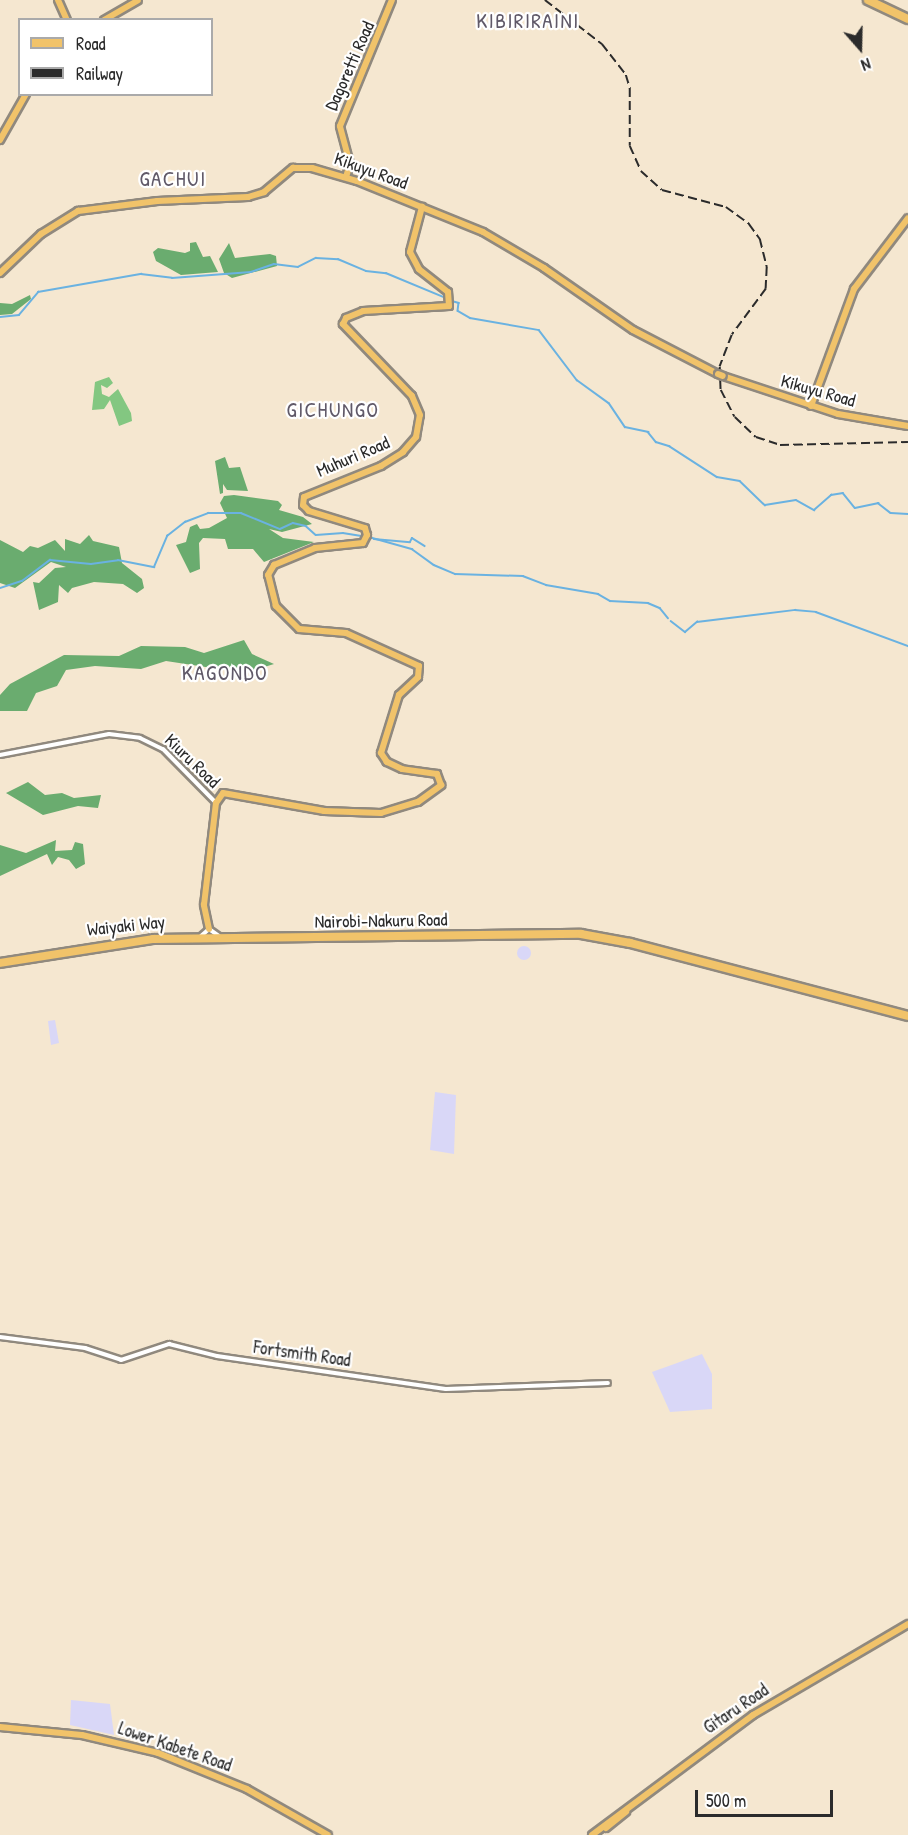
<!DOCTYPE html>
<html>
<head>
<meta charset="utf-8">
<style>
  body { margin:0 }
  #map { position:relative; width:908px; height:1835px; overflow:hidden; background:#f5e7d0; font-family:"Patrick Hand",sans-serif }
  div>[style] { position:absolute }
  .built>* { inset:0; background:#d9d7f7 }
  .round { border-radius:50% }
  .green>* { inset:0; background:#83c781 }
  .forest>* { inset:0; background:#6aac6f }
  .stream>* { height:1.5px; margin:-0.75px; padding:0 0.75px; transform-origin:0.75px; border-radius:0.75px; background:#6ab2e1 }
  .roads { filter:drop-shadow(2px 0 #90897e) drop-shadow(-2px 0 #90897e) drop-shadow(0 2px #90897e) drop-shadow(0 -2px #90897e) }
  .minor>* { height:4px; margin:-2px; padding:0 2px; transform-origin:2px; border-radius:2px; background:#fff }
  .major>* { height:6px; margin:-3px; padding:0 3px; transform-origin:3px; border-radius:3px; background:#f1c36a }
  .highway>* { height:8px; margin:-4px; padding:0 4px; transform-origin:4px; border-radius:4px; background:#f1c36a }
  .rail>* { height:1.5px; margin-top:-0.75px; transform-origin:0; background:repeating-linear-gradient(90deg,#2b2b2b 0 9px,transparent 0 13.5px) }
  .bridges { filter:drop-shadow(2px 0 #90897e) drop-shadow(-2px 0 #90897e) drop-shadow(0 2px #90897e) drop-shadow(0 -2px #90897e) }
  .major-bridge>* { height:6px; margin:-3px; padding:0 3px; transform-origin:3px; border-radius:3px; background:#f1c36a }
  span { translate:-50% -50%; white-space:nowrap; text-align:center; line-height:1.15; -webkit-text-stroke:4.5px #fff; paint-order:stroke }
  .street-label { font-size:18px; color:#2b2b2b }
  .quarter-label { font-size:21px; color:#605968; letter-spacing:1.5px }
  .legend { position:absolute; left:18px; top:18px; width:195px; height:78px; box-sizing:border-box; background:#fff; border:2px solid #aaa; margin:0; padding:8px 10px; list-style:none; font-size:18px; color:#2b2b2b }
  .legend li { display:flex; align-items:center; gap:12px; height:30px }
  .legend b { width:30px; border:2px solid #aaa }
  .north { position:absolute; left:830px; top:18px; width:60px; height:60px; -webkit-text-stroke:4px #fff; paint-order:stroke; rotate:160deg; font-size:16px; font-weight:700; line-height:24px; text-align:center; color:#2b2b2b }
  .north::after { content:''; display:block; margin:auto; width:21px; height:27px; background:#2b2b2b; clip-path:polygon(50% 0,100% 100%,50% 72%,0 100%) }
  .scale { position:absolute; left:695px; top:1790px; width:138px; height:27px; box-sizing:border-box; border:3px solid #2b2b2b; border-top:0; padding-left:8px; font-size:18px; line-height:21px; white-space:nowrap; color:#2b2b2b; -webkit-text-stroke:4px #fff; paint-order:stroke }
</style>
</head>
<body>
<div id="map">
  <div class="built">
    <div class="round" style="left:517px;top:946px;width:14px;height:14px"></div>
    <div style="clip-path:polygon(55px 1020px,59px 1043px,51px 1045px,48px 1021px)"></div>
    <div style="clip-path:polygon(435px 1092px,456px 1095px,454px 1154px,430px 1150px)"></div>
    <div style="clip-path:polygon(702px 1354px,712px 1374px,712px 1409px,670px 1412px,652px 1372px)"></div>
    <div style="clip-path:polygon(71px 1700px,110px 1704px,114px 1735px,70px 1725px)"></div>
  </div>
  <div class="green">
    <div style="clip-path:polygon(109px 377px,113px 383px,107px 388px,101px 385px,102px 394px,109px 397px,118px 389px,131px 413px,132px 421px,119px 426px,110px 400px,104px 409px,92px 410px,95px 382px)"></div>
  </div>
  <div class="forest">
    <div style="clip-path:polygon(196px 242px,203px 257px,210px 256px,218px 272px,181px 275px,156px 261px,153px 252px,158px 248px,185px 253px,190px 251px,190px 243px)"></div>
    <div style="clip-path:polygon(229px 243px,235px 258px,270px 254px,276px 256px,277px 266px,232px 278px,224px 273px,219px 259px)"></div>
    <div style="clip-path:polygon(30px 295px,31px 299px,12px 314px,0 315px,0 303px,12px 304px)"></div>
    <div style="clip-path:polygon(225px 457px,229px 468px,240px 467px,248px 491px,227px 490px,223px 484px,223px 493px,220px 494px,215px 461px)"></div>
    <div style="clip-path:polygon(234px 495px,278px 501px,282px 505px,279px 510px,303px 517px,312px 524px,282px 532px,269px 529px,283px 538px,314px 542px,264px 562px,253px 549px,228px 549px,225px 539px,203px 538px,199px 543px,200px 569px,190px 573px,176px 545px,186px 542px,190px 527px,197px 524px,200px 529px,209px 528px,227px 518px,220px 503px,224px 496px)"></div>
    <div style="clip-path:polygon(89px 535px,93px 541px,119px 547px,122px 563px,142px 579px,144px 588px,137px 593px,123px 584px,94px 582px,72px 588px,68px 593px,59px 585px,58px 602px,39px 610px,33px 582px,39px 583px,55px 568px,66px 567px,51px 562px,15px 588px,0 583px,0 540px,23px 552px,30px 546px,38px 548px,55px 540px,65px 551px,65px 539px,80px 544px)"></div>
    <div style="clip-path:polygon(244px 640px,252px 654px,274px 664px,245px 673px,166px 661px,141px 669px,95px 666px,66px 670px,57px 686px,36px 693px,27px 711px,0 711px,0 695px,10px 684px,64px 655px,119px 656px,141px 646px,185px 647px,204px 653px)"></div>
    <div style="clip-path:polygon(28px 782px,45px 795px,62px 793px,74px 798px,101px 795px,98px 808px,78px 806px,43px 815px,6px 793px)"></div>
    <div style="clip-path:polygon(56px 840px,55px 851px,72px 850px,75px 842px,83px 844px,85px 864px,76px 869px,69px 860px,58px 857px,52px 865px,47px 854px,0 876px,0 845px,26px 853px)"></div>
  </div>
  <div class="stream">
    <div style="left:452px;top:301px;width:7px;rotate:16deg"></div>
    <div style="left:459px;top:303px;width:8px;rotate:97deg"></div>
    <div style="left:458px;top:311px;width:14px;rotate:30deg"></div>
    <div style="left:470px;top:318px;width:70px;rotate:9.9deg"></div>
    <div style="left:539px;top:330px;width:63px;rotate:52.8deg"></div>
    <div style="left:577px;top:380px;width:39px;rotate:36deg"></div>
    <div style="left:609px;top:403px;width:29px;rotate:56deg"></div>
    <div style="left:625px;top:427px;width:24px;rotate:12deg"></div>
    <div style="left:648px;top:432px;width:13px;rotate:51deg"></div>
    <div style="left:656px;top:442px;width:14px;rotate:17deg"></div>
    <div style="left:669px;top:446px;width:57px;rotate:32.9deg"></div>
    <div style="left:717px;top:477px;width:23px;rotate:10deg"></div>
    <div style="left:740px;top:481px;width:35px;rotate:44deg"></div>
    <div style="left:765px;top:505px;width:31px;rotate:-9deg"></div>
    <div style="left:796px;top:500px;width:21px;rotate:29deg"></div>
    <div style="left:814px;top:510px;width:23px;rotate:-41deg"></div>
    <div style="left:831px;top:495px;width:12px;rotate:-9deg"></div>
    <div style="left:843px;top:493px;width:19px;rotate:51deg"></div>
    <div style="left:855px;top:508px;width:24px;rotate:-12deg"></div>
    <div style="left:878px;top:503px;width:16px;rotate:38deg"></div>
    <div style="left:891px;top:513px;width:17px;rotate:3deg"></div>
    <div style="left:0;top:317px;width:19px;rotate:-6deg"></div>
    <div style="left:19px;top:315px;width:30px;rotate:-50deg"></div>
    <div style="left:38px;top:292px;width:105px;rotate:-9.9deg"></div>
    <div style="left:141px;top:274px;width:31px;rotate:7deg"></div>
    <div style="left:172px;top:278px;width:79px;rotate:-4.3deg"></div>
    <div style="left:251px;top:272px;width:24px;rotate:-19deg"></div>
    <div style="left:274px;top:264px;width:24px;rotate:7deg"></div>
    <div style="left:298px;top:267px;width:20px;rotate:-27deg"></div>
    <div style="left:316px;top:258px;width:22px;rotate:3deg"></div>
    <div style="left:338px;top:259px;width:30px;rotate:23deg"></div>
    <div style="left:366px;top:271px;width:20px;rotate:6deg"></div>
    <div style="left:386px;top:273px;width:65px;rotate:22.6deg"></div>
    <div style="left:369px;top:537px;width:45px;rotate:15.6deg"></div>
    <div style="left:412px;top:549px;width:27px;rotate:36deg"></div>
    <div style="left:434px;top:565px;width:23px;rotate:23deg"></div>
    <div style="left:455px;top:574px;width:68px;rotate:1.7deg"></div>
    <div style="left:523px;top:576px;width:25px;rotate:21deg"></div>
    <div style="left:546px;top:585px;width:53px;rotate:9.8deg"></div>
    <div style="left:598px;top:594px;width:14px;rotate:30deg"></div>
    <div style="left:610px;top:601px;width:38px;rotate:3deg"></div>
    <div style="left:648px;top:603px;width:13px;rotate:23deg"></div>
    <div style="left:660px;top:608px;width:13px;rotate:51deg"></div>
    <div style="left:374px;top:539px;width:36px;rotate:5deg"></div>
    <div style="left:410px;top:542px;width:4px;rotate:-63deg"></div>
    <div style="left:412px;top:538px;width:15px;rotate:32deg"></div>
    <div style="left:0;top:588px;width:23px;rotate:-18deg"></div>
    <div style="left:22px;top:581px;width:35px;rotate:-37deg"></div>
    <div style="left:50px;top:560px;width:41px;rotate:5.6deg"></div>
    <div style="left:91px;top:564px;width:27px;rotate:-8deg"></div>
    <div style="left:118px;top:560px;width:37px;rotate:11deg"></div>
    <div style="left:154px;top:567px;width:34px;rotate:-67deg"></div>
    <div style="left:167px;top:536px;width:23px;rotate:-38deg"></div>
    <div style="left:185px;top:522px;width:25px;rotate:-21deg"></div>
    <div style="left:208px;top:513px;width:33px"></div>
    <div style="left:241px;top:513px;width:42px;rotate:22.3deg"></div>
    <div style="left:280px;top:529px;width:14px;rotate:-25deg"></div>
    <div style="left:293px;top:523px;width:13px;rotate:13deg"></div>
    <div style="left:306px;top:526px;width:13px;rotate:42deg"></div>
    <div style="left:316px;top:535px;width:27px;rotate:-4deg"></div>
    <div style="left:343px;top:533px;width:20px;rotate:9deg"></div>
    <div style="left:671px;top:621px;width:18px;rotate:38deg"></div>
    <div style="left:685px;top:632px;width:16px;rotate:-40deg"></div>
    <div style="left:697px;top:622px;width:99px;rotate:-7deg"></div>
    <div style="left:795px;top:610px;width:21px;rotate:5deg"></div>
    <div style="left:816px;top:612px;width:98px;rotate:20.3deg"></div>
  </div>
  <div class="roads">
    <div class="minor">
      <div style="left:0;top:755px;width:111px;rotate:-10.9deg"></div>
      <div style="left:109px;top:734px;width:31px;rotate:7deg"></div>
      <div style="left:140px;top:738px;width:25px;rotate:26deg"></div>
      <div style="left:163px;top:749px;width:76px;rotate:45.5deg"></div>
      <div style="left:201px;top:936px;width:11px;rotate:-41deg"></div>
      <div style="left:209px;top:929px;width:12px;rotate:35deg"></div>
      <div style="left:0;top:1337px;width:86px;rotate:7.4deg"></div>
      <div style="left:85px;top:1348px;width:38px;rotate:18deg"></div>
      <div style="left:121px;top:1360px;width:51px;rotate:-18.4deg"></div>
      <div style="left:169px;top:1344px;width:49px;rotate:14deg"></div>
      <div style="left:217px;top:1356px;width:231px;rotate:8.2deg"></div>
      <div style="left:446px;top:1389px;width:162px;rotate:-2.1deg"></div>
    </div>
    <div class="major">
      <div style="left:58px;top:0;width:22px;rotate:66deg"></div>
      <div style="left:104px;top:20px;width:39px;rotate:-30deg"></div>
      <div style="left:0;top:140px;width:53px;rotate:-60.5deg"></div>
      <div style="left:346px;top:177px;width:14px;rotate:-73deg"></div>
      <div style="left:350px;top:164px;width:39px;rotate:-105deg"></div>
      <div style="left:340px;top:126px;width:136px;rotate:-67.6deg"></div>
      <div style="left:0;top:273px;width:57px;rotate:-43.6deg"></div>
      <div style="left:41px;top:234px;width:44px;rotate:-31.9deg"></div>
      <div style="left:78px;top:211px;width:80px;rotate:-7.2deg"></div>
      <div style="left:157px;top:201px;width:91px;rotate:-2.5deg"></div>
      <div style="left:248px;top:197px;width:17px;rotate:-17deg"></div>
      <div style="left:264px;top:192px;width:38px;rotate:-40deg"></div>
      <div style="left:293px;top:168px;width:19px"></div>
      <div style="left:312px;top:168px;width:47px;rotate:16.1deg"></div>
      <div style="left:357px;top:181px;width:136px;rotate:22deg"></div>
      <div style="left:483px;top:232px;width:71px;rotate:30.5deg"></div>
      <div style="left:544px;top:268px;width:108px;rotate:34.9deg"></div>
      <div style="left:633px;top:330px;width:96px;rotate:27.4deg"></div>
      <div style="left:723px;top:376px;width:121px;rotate:18.3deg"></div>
      <div style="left:838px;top:414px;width:71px;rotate:9.7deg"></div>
      <div style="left:811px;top:406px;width:125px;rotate:-69.8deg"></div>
      <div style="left:854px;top:289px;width:89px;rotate:-52.7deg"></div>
      <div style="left:209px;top:929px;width:25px;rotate:-102deg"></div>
      <div style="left:204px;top:905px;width:103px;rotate:-83.3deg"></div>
      <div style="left:216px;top:803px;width:12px;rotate:-55deg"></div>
      <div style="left:223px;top:793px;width:103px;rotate:10.1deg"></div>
      <div style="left:324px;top:811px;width:57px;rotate:2deg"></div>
      <div style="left:381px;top:813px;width:39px;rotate:-17deg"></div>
      <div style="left:418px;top:802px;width:29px;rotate:-36deg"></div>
      <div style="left:441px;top:785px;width:12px;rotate:-110deg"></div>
      <div style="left:437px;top:774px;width:35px;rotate:-172deg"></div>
      <div style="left:402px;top:769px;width:17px;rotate:-155deg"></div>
      <div style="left:387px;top:762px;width:11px;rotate:-124deg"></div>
      <div style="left:381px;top:753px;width:61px;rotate:-72.8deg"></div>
      <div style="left:399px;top:695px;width:26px;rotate:-43deg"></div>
      <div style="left:418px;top:677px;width:11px;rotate:-85deg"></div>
      <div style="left:419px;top:666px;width:80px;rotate:-155.7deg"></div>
      <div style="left:346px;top:633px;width:47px;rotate:-175.1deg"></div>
      <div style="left:299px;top:629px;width:33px;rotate:-135deg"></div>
      <div style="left:276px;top:606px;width:32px;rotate:-104deg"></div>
      <div style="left:268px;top:575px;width:12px;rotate:-59deg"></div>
      <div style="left:274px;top:565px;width:44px;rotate:-22.5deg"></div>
      <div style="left:315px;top:548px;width:48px;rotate:-5.9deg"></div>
      <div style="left:363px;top:543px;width:9px;rotate:-63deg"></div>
      <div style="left:367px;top:535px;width:7px;rotate:-106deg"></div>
      <div style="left:365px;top:528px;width:59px;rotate:-163.1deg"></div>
      <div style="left:309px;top:511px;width:8px;rotate:-135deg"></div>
      <div style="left:303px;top:505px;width:8px;rotate:-83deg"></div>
      <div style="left:304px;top:497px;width:83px;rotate:-21.9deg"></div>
      <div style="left:381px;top:466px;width:26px;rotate:-32deg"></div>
      <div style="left:403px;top:452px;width:20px;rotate:-49deg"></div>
      <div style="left:416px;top:437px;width:22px;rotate:-80deg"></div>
      <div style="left:420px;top:415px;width:21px;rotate:-113deg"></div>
      <div style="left:412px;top:396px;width:100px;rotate:-133.8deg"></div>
      <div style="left:343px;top:324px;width:7px;rotate:-63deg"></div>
      <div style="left:346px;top:318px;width:18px;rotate:-22deg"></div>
      <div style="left:363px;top:311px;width:86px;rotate:-3.3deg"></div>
      <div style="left:449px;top:306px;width:14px;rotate:-94deg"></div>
      <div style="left:448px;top:292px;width:37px;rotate:-142deg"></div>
      <div style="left:419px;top:269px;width:19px;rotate:-118deg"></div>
      <div style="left:410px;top:252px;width:47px;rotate:-75.1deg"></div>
      <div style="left:0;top:1727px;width:82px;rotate:5.6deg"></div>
      <div style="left:82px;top:1735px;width:78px;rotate:13.3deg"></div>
      <div style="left:158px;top:1753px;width:96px;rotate:22deg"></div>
      <div style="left:247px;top:1789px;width:93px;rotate:29.6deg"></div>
      <div style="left:606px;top:1828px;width:26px;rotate:-39deg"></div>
      <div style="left:592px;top:1835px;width:201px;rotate:-36.7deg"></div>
      <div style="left:753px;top:1715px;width:180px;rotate:-30.4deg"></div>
    </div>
    <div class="highway">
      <div style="left:868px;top:0;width:44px;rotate:25.4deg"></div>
      <div style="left:0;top:963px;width:155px;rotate:-8.9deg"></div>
      <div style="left:153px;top:939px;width:428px;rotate:-0.7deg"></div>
      <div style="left:581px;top:934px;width:50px;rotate:10.4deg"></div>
      <div style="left:630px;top:943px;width:287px;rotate:14.7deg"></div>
    </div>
  </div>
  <div class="rail">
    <div style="left:545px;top:0;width:72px;rotate:37.7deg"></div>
    <div style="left:602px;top:44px;width:39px;rotate:52deg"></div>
    <div style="left:626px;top:75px;width:14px;rotate:73deg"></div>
    <div style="left:630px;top:88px;width:58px;rotate:90deg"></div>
    <div style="left:630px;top:146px;width:27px;rotate:66deg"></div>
    <div style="left:641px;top:171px;width:28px;rotate:42deg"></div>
    <div style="left:662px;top:190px;width:66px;rotate:14.9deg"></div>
    <div style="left:726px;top:207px;width:29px;rotate:36deg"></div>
    <div style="left:749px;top:224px;width:19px;rotate:54deg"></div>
    <div style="left:760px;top:239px;width:29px;rotate:76deg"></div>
    <div style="left:767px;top:267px;width:22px;rotate:93deg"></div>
    <div style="left:766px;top:289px;width:57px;rotate:126.5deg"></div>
    <div style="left:732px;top:335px;width:34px;rotate:111deg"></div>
    <div style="left:720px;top:367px;width:23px;rotate:88deg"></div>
    <div style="left:721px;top:390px;width:30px;rotate:63deg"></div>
    <div style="left:735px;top:417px;width:29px;rotate:44deg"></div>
    <div style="left:756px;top:437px;width:25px;rotate:18deg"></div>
    <div style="left:780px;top:445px;width:128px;rotate:-1.3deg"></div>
  </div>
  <div class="bridges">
    <div class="major-bridge">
      <div style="left:718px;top:374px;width:5px;rotate:22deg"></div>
    </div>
  </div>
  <div class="street-label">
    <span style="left:350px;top:66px;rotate:-66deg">Dagoretti Road</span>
    <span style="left:371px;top:171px;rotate:20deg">Kikuyu Road</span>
    <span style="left:818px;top:391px;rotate:16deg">Kikuyu Road</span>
    <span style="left:353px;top:457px;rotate:-23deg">Muhuri Road</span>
    <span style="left:192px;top:761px;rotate:44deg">Kiuru Road</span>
    <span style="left:381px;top:921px;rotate:-1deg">Nairobi-Nakuru Road</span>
    <span style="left:126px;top:926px;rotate:-6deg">Waiyaki Way</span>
    <span style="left:302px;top:1354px;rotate:8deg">Fortsmith Road</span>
    <span style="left:736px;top:1709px;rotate:-34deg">Gitaru Road</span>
    <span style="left:175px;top:1747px;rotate:19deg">Lower Kabete Road</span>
  </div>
  <div class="quarter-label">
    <span style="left:528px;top:21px">KIBIRIRAINI</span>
    <span style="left:173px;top:179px">GACHUI</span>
    <span style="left:333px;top:410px">GICHUNGO</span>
    <span style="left:225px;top:673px">KAGONDO</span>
  </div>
  <ul class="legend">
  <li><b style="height:8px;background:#f1c36a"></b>Road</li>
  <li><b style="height:8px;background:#2b2b2b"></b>Railway</li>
  </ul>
  <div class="north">N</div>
  <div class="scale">500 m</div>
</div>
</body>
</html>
